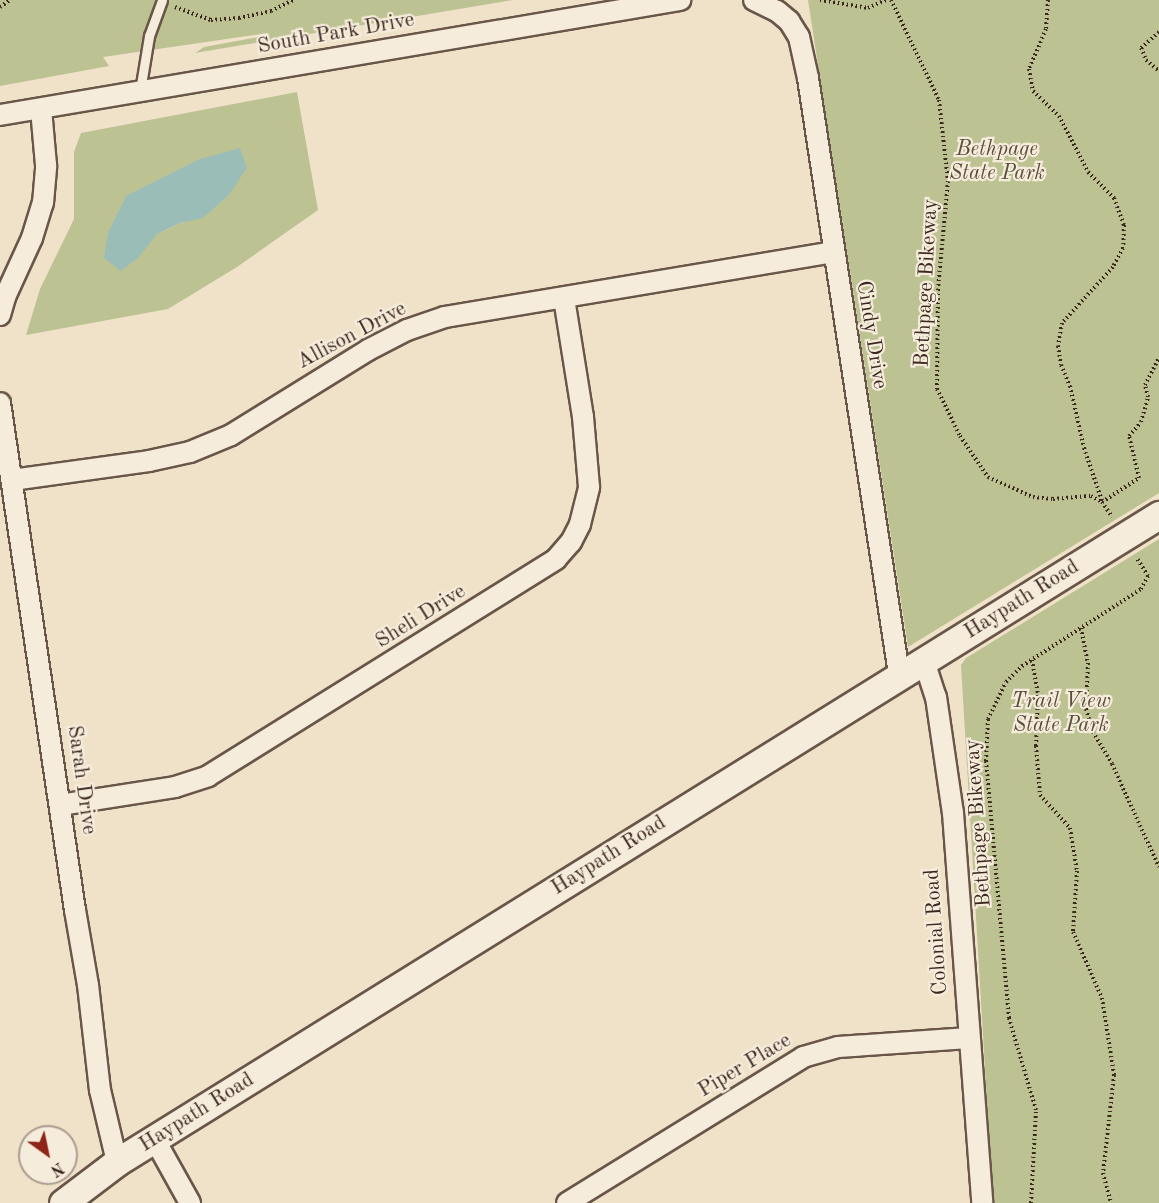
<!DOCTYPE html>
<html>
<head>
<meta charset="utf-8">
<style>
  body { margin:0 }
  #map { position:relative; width:1159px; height:1203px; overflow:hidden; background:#f0e2c8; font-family:"Old Standard TT",serif }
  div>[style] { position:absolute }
  .green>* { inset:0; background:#bdc293 }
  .water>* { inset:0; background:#9abdb7 }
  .path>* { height:4px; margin-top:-2px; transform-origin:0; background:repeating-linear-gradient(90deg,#3c271f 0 1.5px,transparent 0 4.5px) }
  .roads { filter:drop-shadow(2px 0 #695649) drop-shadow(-2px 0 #695649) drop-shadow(0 2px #695649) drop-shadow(0 -2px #695649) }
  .lane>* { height:9px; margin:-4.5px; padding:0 4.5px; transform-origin:4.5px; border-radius:4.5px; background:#f5ecdb }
  .street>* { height:20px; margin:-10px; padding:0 10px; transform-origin:10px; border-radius:10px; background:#f5ecdb }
  .secondary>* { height:27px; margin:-13.5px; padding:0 13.5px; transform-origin:13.5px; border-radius:13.5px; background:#f5ecdb }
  span { translate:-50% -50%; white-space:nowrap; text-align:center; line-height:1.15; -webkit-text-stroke:4.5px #f5ecdb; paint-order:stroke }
  .street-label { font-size:21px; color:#3c271f }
  .park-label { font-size:21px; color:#5c4e3c; font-style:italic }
  .north { position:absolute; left:18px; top:1125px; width:60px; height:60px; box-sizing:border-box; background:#f5ecdb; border:2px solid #ab9d90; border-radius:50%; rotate:147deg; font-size:16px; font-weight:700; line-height:24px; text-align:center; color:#3c271f }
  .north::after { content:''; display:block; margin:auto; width:21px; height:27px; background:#8f2418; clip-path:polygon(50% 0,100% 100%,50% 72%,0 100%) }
</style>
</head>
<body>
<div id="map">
  <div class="green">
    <div style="clip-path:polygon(0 0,513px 0,195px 53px,204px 47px,265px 36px,268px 33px,103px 57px,109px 66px,0 86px)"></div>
    <div style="clip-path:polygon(808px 0,1159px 0,1159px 493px,908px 647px)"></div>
    <div style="clip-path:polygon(evenodd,297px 92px,318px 210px,237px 267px,168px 309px,26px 335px,40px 289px,74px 219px,74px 152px,81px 133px,297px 92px,228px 196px,203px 217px,180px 223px,157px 234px,228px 196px)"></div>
    <div style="clip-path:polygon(1159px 539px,1159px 1203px,993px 1203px,961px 665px,966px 658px)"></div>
  </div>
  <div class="water">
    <div style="clip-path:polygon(240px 148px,247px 168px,228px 196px,203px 218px,180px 223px,157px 234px,138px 258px,121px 271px,104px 258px,108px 233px,126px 196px,200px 159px)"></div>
  </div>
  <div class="path">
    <div style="left:820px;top:0;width:49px;rotate:9.5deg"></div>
    <div style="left:868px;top:8px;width:20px;rotate:-24deg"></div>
    <div style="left:891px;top:0;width:111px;rotate:64.4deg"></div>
    <div style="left:939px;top:100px;width:81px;rotate:83.7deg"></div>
    <div style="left:948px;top:181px;width:108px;rotate:95.3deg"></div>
    <div style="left:938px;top:289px;width:100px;rotate:90.6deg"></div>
    <div style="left:937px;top:389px;width:52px;rotate:63.9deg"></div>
    <div style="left:960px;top:436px;width:50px;rotate:55.7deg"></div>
    <div style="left:988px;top:477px;width:49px;rotate:24deg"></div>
    <div style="left:1033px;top:497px;width:20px;rotate:6deg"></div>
    <div style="left:1053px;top:499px;width:38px;rotate:-5deg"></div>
    <div style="left:1091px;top:496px;width:13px;rotate:29deg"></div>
    <div style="left:1102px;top:502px;width:18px;rotate:56deg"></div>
    <div style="left:1048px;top:0;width:29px;rotate:94deg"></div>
    <div style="left:1046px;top:29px;width:43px;rotate:113deg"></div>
    <div style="left:1029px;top:69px;width:22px;rotate:80deg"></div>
    <div style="left:1033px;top:91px;width:36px;rotate:44deg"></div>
    <div style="left:1059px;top:116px;width:63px;rotate:62.6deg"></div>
    <div style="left:1088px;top:172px;width:37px;rotate:45deg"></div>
    <div style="left:1114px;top:198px;width:29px;rotate:70deg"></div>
    <div style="left:1124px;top:225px;width:23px;rotate:92deg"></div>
    <div style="left:1123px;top:248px;width:21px;rotate:118deg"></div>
    <div style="left:1113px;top:267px;width:76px;rotate:132.3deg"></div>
    <div style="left:1062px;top:323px;width:23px;rotate:100deg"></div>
    <div style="left:1058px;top:346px;width:19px;rotate:81deg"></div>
    <div style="left:1061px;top:365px;width:23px;rotate:67deg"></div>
    <div style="left:1070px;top:386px;width:64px;rotate:77.3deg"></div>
    <div style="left:1084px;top:448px;width:56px;rotate:71.2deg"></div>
    <div style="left:0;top:7px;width:12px;rotate:-35deg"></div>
    <div style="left:175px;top:7px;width:38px;rotate:20deg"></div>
    <div style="left:211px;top:20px;width:28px;rotate:-4deg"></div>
    <div style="left:239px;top:18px;width:33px;rotate:-12deg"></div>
    <div style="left:271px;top:11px;width:25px;rotate:-26deg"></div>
    <div style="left:1159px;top:32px;width:24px;rotate:138deg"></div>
    <div style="left:1141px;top:48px;width:13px;rotate:67deg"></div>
    <div style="left:1146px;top:60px;width:17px;rotate:40deg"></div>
    <div style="left:1102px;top:502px;width:44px;rotate:-33deg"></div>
    <div style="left:1139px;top:478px;width:43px;rotate:-103.4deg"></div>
    <div style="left:1129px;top:436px;width:18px;rotate:-49deg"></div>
    <div style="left:1141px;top:422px;width:26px;rotate:-74deg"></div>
    <div style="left:1148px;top:397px;width:12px;rotate:-104deg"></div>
    <div style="left:1145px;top:385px;width:30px;rotate:-63deg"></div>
    <div style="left:1081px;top:628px;width:36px;rotate:79deg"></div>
    <div style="left:1088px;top:663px;width:46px;rotate:92.5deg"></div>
    <div style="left:1086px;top:709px;width:24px;rotate:73deg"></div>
    <div style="left:1093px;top:732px;width:37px;rotate:59deg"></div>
    <div style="left:1112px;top:764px;width:113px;rotate:65.5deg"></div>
    <div style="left:1032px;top:660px;width:36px;rotate:80deg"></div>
    <div style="left:1038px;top:695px;width:51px;rotate:92.2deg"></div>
    <div style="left:1036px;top:746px;width:49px;rotate:85.3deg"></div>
    <div style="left:1040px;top:795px;width:45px;rotate:47.7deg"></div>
    <div style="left:1070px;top:828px;width:44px;rotate:80.8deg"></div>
    <div style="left:1077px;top:871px;width:61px;rotate:93.8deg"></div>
    <div style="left:1073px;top:932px;width:72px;rotate:66.3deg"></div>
    <div style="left:1102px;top:998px;width:78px;rotate:81.1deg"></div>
    <div style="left:1114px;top:1075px;width:99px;rotate:96.4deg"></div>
    <div style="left:1103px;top:1173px;width:31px;rotate:75deg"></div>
    <div style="left:1031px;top:1203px;width:93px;rotate:-86.9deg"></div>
    <div style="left:1036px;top:1110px;width:96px;rotate:-106.4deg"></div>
    <div style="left:1009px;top:1018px;width:258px;rotate:-95.1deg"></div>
    <div style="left:986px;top:761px;width:42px;rotate:-87.3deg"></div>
    <div style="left:988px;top:719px;width:41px;rotate:-64.1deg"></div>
    <div style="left:1006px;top:682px;width:23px;rotate:-45deg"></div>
    <div style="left:1022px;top:666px;width:142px;rotate:-32.9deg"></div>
    <div style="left:1141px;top:589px;width:15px;rotate:-62deg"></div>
    <div style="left:1148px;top:576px;width:22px;rotate:-122deg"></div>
  </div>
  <div class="roads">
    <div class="lane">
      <div style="left:140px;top:91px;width:56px;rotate:-80.7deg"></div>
      <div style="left:149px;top:36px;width:38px;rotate:-70deg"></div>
    </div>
    <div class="street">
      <div style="left:754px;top:0;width:25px;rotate:26deg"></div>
      <div style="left:777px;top:11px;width:16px;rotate:40deg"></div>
      <div style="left:789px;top:21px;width:19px;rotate:58deg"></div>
      <div style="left:799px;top:37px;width:42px;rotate:77.6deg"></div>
      <div style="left:808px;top:78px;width:603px;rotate:81.32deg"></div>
      <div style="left:0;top:115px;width:690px;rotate:-9.6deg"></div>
      <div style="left:0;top:315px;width:19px;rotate:-74deg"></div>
      <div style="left:5px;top:297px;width:65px;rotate:-65.4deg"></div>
      <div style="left:32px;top:238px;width:37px;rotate:-73deg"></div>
      <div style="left:43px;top:203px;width:38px;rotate:-85deg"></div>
      <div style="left:46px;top:165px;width:56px;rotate:-95.1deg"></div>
      <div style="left:0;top:403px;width:513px;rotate:81.59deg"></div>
      <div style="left:75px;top:910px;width:76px;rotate:80.2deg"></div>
      <div style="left:88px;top:985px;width:106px;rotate:83.5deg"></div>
      <div style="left:100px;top:1090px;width:74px;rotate:76.7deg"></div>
      <div style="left:12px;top:480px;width:138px;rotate:-7.9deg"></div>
      <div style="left:149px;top:461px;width:42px;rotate:-12.4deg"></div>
      <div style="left:190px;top:452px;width:44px;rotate:-22.5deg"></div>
      <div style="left:231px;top:435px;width:161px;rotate:-31.8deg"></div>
      <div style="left:368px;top:350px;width:44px;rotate:-27.1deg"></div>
      <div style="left:407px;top:330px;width:40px;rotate:-18.9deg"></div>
      <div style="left:445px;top:317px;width:394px;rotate:-9.5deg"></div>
      <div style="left:924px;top:661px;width:38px;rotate:72deg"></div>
      <div style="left:936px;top:697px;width:117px;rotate:81.7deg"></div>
      <div style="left:953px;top:813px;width:391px;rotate:85.7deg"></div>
      <div style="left:60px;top:805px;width:116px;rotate:-8.9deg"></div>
      <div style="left:175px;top:787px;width:35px;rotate:-18deg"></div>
      <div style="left:208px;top:776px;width:410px;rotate:-31.9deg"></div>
      <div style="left:556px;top:559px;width:23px;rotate:-49deg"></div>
      <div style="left:571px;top:542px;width:20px;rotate:-63deg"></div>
      <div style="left:580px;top:524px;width:38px;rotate:-76deg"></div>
      <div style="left:589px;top:487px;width:70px;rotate:-94.9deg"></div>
      <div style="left:583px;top:417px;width:121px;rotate:-99.1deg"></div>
      <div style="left:155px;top:1140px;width:72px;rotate:60.9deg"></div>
      <div style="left:567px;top:1203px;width:278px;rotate:-31.7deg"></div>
      <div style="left:803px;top:1057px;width:36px;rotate:-16deg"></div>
      <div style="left:838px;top:1047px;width:131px;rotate:-3.9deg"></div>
    </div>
    <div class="secondary">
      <div style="left:63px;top:1203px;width:68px;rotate:-37.2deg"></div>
      <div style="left:117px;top:1162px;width:1227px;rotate:-31.84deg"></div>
    </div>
  </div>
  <div class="street-label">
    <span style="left:336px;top:34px;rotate:-10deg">South Park Drive</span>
    <span style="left:927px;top:283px;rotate:-87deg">Bethpage Bikeway</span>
    <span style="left:871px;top:335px;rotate:81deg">Cindy Drive</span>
    <span style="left:352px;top:336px;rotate:-28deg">Allison Drive</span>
    <span style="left:1022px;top:600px;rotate:-32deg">Haypath Road</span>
    <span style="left:421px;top:617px;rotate:-32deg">Sheli Drive</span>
    <span style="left:81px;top:780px;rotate:82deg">Sarah Drive</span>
    <span style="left:979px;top:823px;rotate:-94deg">Bethpage Bikeway</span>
    <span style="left:609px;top:856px;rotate:-32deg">Haypath Road</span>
    <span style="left:937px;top:932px;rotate:-94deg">Colonial Road</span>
    <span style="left:745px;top:1066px;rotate:-31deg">Piper Place</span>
    <span style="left:197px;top:1113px;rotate:-32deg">Haypath Road</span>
  </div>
  <div class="park-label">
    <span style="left:997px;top:162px">Bethpage<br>State Park</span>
    <span style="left:1061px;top:714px">Trail View<br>State Park</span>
  </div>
  <div class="north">N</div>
</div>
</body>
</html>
